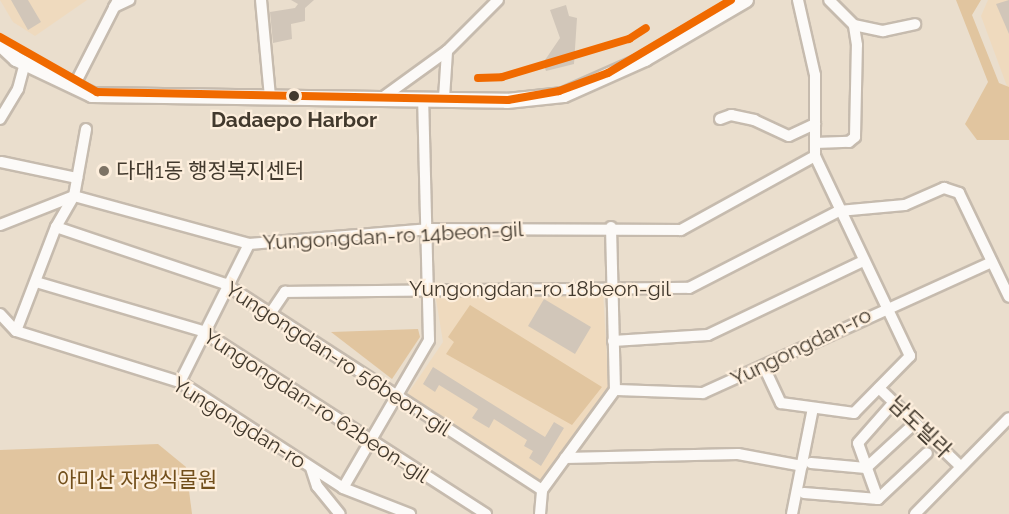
<!DOCTYPE html>
<html>
<head>
<meta charset="utf-8">
<style>
  body { margin:0 }
  #map { position:relative; width:1009px; height:514px; overflow:hidden; background:#eadecd; font-family:Raleway,"Noto Sans KR",sans-serif }
  div>[style] { position:absolute }
  .built>* { inset:0; background:#efdabe }
  .green>* { inset:0; background:#e1c59f }
  .building>* { inset:0; background:#d1c6b9 }
  .roads { filter:drop-shadow(2px 0 #c6bbae) drop-shadow(-2px 0 #c6bbae) drop-shadow(0 2px #c6bbae) drop-shadow(0 -2px #c6bbae) }
  .minor>* { height:10px; margin:-5px; padding:0 5px; transform-origin:5px; border-radius:5px; background:#fcfaf8 }
  .major>* { height:14px; margin:-7px; padding:0 7px; transform-origin:7px; border-radius:7px; background:#fcfaf8 }
  .metro-1>* { height:8px; margin:-4px; padding:0 4px; transform-origin:4px; border-radius:4px; background:#f06a00 }
  .dots>* { width:16px; height:16px; translate:-50% -50%; box-sizing:border-box; border:3px solid #fdeedc; border-radius:50% }
  span { translate:-50% -50%; white-space:nowrap; text-align:center; line-height:1.15; -webkit-text-stroke:4.5px #fdeedc; paint-order:stroke }
  .stop-label { font-size:21px; color:#42392d; font-weight:700 }
  .poi-label { font-size:21px; color:#42392d }
  .left { translate:0 -50%; text-align:left }
  .street-label { font-size:21px; color:#42392d }
  .park-label { font-size:21px; color:#724f1b }
</style>
</head>
<body>
<div id="map">
  <div class="built">
    <div style="clip-path:polygon(0 0,87px 0,35px 36px,13px 22px)"></div>
    <div style="clip-path:polygon(988px 0,1009px 0,1009px 109px,1008px 89px,981px 16px)"></div>
    <div style="clip-path:polygon(603px 292px,609px 392px,540px 483px,407px 395px,443px 342px,435px 293px)"></div>
  </div>
  <div class="green">
    <div style="clip-path:polygon(956px 0,981px 0,972px 15px,999px 83px,1009px 87px,1009px 140px,977px 140px,965px 124px,988px 82px)"></div>
    <div style="clip-path:polygon(470px 305px,602px 387px,572px 425px,446px 354px,454px 342px,448px 337px)"></div>
    <div style="clip-path:polygon(418px 329px,420px 337px,392px 379px,331px 332px)"></div>
    <div style="clip-path:polygon(158px 444px,186px 467px,192px 514px,0 514px,0 450px)"></div>
  </div>
  <div class="building">
    <div style="clip-path:polygon(11px 0,28px 0,41px 22px,28px 30px)"></div>
    <div style="clip-path:polygon(291px 0,314px 0,305px 8px,305px 21px,291px 24px,292px 39px,273px 43px,270px 12px,295px 8px,298px 4px)"></div>
    <div style="clip-path:polygon(1009px 0,1009px 34px,996px 4px)"></div>
    <div style="clip-path:polygon(566px 5px,569px 16px,577px 18px,574px 64px,546px 71px,543px 63px,560px 38px,550px 10px)"></div>
    <div style="clip-path:polygon(544px 299px,591px 327px,575px 354px,528px 326px)"></div>
    <div style="clip-path:polygon(433px 367px,545px 437px,554px 422px,564px 428px,541px 466px,529px 458px,533px 451px,524px 446px,527px 440px,494px 419px,489px 428px,472px 418px,478px 409px,439px 385px,435px 392px,423px 384px)"></div>
  </div>
  <div class="roads">
    <div class="minor">
      <div style="left:261px;top:0;width:97px;rotate:84.7deg"></div>
      <div style="left:114px;top:7px;width:17px;rotate:-25deg"></div>
      <div style="left:854px;top:25px;width:30px;rotate:12deg"></div>
      <div style="left:883px;top:31px;width:33px;rotate:-12deg"></div>
      <div style="left:75px;top:84px;width:94px;rotate:-62.9deg"></div>
      <div style="left:382px;top:98px;width:80px;rotate:-35.9deg"></div>
      <div style="left:447px;top:51px;width:72px;rotate:-45deg"></div>
      <div style="left:444px;top:98px;width:47px;rotate:-86.3deg"></div>
      <div style="left:0;top:119px;width:35px;rotate:-59deg"></div>
      <div style="left:18px;top:89px;width:28px;rotate:-75deg"></div>
      <div style="left:720px;top:119px;width:12px;rotate:-20deg"></div>
      <div style="left:731px;top:115px;width:24px;rotate:12deg"></div>
      <div style="left:754px;top:120px;width:38px;rotate:25deg"></div>
      <div style="left:789px;top:136px;width:29px;rotate:-25deg"></div>
      <div style="left:815px;top:143px;width:34px;rotate:-2deg"></div>
      <div style="left:849px;top:142px;width:8px;rotate:-40deg"></div>
      <div style="left:855px;top:137px;width:92px;rotate:-88.8deg"></div>
      <div style="left:857px;top:45px;width:20px;rotate:-99deg"></div>
      <div style="left:854px;top:25px;width:35px;rotate:-135deg"></div>
      <div style="left:1px;top:162px;width:78px;rotate:11.9deg"></div>
      <div style="left:0;top:225px;width:79px;rotate:-21.4deg"></div>
      <div style="left:74px;top:196px;width:181px;rotate:15.3deg"></div>
      <div style="left:249px;top:244px;width:182px;rotate:-4.7deg"></div>
      <div style="left:430px;top:229px;width:251px;rotate:0.2deg"></div>
      <div style="left:681px;top:230px;width:153px;rotate:-28.9deg"></div>
      <div style="left:56px;top:227px;width:178px;rotate:18.6deg"></div>
      <div style="left:225px;top:284px;width:378px;rotate:33deg"></div>
      <div style="left:611px;top:227px;width:163px;rotate:88.6deg"></div>
      <div style="left:36px;top:282px;width:173px;rotate:16.4deg"></div>
      <div style="left:202px;top:331px;width:338px;rotate:32.8deg"></div>
      <div style="left:0;top:314px;width:23px;rotate:47deg"></div>
      <div style="left:16px;top:331px;width:172px;rotate:17.3deg"></div>
      <div style="left:180px;top:382px;width:194px;rotate:33deg"></div>
      <div style="left:343px;top:488px;width:72px;rotate:21.2deg"></div>
      <div style="left:270px;top:314px;width:27px;rotate:-56deg"></div>
      <div style="left:285px;top:292px;width:404px;rotate:-0.6deg"></div>
      <div style="left:689px;top:288px;width:169px;rotate:-27.2deg"></div>
      <div style="left:839px;top:211px;width:66px;rotate:-5.2deg"></div>
      <div style="left:905px;top:205px;width:43px;rotate:-23.6deg"></div>
      <div style="left:944px;top:188px;width:16px;rotate:18deg"></div>
      <div style="left:959px;top:193px;width:115px;rotate:64.3deg"></div>
      <div style="left:16px;top:331px;width:111px;rotate:-69deg"></div>
      <div style="left:56px;top:227px;width:36px;rotate:-60deg"></div>
      <div style="left:74px;top:196px;width:68px;rotate:-79.8deg"></div>
      <div style="left:613px;top:341px;width:95px;rotate:-3.6deg"></div>
      <div style="left:708px;top:335px;width:172px;rotate:-25.5deg"></div>
      <div style="left:764px;top:367px;width:40px;rotate:65deg"></div>
      <div style="left:781px;top:403px;width:74px;rotate:7.8deg"></div>
      <div style="left:854px;top:413px;width:80px;rotate:-45.5deg"></div>
      <div style="left:910px;top:356px;width:221px;rotate:-115.4deg"></div>
      <div style="left:815px;top:156px;width:81px;rotate:-90deg"></div>
      <div style="left:815px;top:75px;width:77px;rotate:-102.8deg"></div>
      <div style="left:180px;top:382px;width:154px;rotate:-63.4deg"></div>
      <div style="left:879px;top:388px;width:112px;rotate:43.9deg"></div>
      <div style="left:615px;top:390px;width:88px;rotate:2deg"></div>
      <div style="left:703px;top:393px;width:317px;rotate:-24.4deg"></div>
      <div style="left:565px;top:458px;width:173px;rotate:-1.3deg"></div>
      <div style="left:738px;top:454px;width:65px;rotate:10.6deg"></div>
      <div style="left:811px;top:463px;width:55px;rotate:5.2deg"></div>
      <div style="left:866px;top:468px;width:67px;rotate:-42.6deg"></div>
      <div style="left:311px;top:468px;width:19px;rotate:72deg"></div>
      <div style="left:317px;top:486px;width:36px;rotate:51deg"></div>
      <div style="left:343px;top:488px;width:171px;rotate:-59.8deg"></div>
      <div style="left:429px;top:340px;width:238px;rotate:-91.4deg"></div>
      <div style="left:804px;top:493px;width:74px;rotate:4.6deg"></div>
      <div style="left:878px;top:499px;width:59px;rotate:-109.7deg"></div>
      <div style="left:858px;top:443px;width:55px;rotate:-48.7deg"></div>
      <div style="left:878px;top:499px;width:67px;rotate:-43.2deg"></div>
      <div style="left:540px;top:514px;width:24px;rotate:-85deg"></div>
      <div style="left:542px;top:490px;width:124px;rotate:-53.9deg"></div>
      <div style="left:792px;top:514px;width:108px;rotate:-78.8deg"></div>
      <div style="left:915px;top:514px;width:134px;rotate:-45.6deg"></div>
    </div>
    <div class="major">
      <div style="left:0;top:44px;width:22px;rotate:43deg"></div>
      <div style="left:16px;top:59px;width:84px;rotate:25.3deg"></div>
      <div style="left:92px;top:95px;width:415px;rotate:0.8deg"></div>
      <div style="left:507px;top:101px;width:57px;rotate:-6deg"></div>
      <div style="left:564px;top:95px;width:89px;rotate:-24deg"></div>
      <div style="left:645px;top:59px;width:117px;rotate:-30.3deg"></div>
    </div>
  </div>
  <div class="metro-1">
    <div style="left:0;top:37px;width:112px;rotate:29.6deg"></div>
    <div style="left:97px;top:92px;width:411px;rotate:1.1deg"></div>
    <div style="left:508px;top:100px;width:52px;rotate:-10deg"></div>
    <div style="left:559px;top:91px;width:52px;rotate:-20.2deg"></div>
    <div style="left:608px;top:73px;width:143px;rotate:-30.7deg"></div>
    <div style="left:478px;top:78px;width:24px;rotate:-2deg"></div>
    <div style="left:502px;top:77px;width:133px;rotate:-16.7deg"></div>
    <div style="left:629px;top:39px;width:20px;rotate:-33deg"></div>
  </div>
  <div class="dots">
    <div style="left:294px;top:96px;background:#42392d"></div>
    <div style="left:104px;top:171px;background:#7d7365"></div>
  </div>
  <div class="stop-label">
    <span style="left:294px;top:120px">Dadaepo Harbor</span>
  </div>
  <div class="poi-label">
    <span class="left" style="left:116px;top:171px">다대1동 행정복지센터</span>
  </div>
  <div class="street-label">
    <span style="left:393px;top:236px;rotate:-3deg">Yungongdan-ro 14beon-gil</span>
    <span style="left:540px;top:289px">Yungongdan-ro 18beon-gil</span>
    <span style="left:801px;top:347px;rotate:-26deg">Yungongdan-ro</span>
    <span style="left:338px;top:359px;rotate:33deg">Yungongdan-ro 56beon-gil</span>
    <span style="left:316px;top:406px;rotate:33deg">Yungongdan-ro 62beon-gil</span>
    <span style="left:239px;top:423px;rotate:32deg">Yungongdan-ro</span>
    <span style="left:920px;top:427px;rotate:44deg">남도빌라</span>
  </div>
  <div class="park-label">
    <span style="left:137px;top:480px">아미산 자생식물원</span>
  </div>
</div>
</body>
</html>
